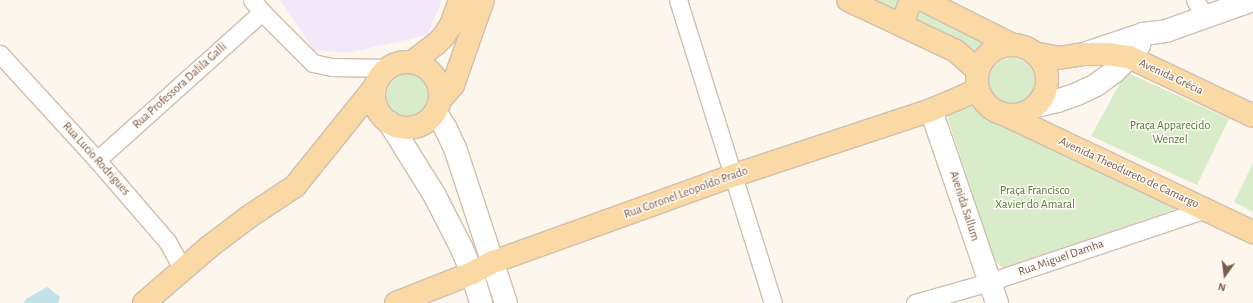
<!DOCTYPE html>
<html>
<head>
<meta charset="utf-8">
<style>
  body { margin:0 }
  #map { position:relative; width:1253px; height:303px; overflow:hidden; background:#fdf6ec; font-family:"Alegreya Sans",sans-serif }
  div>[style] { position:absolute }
  .education>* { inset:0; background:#f3e8fa }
  .green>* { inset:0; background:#d8ecc9 }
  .round { border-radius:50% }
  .water>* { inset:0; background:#bfe3e8 }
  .roads { filter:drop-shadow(1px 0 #d1beb0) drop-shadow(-1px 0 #d1beb0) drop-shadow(0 1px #d1beb0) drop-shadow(0 -1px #d1beb0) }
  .street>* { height:17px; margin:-8.5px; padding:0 8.5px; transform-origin:8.5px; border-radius:8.5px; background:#fff }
  .secondary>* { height:22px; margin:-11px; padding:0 11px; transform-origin:11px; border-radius:11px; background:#fff }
  .primary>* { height:22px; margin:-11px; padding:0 11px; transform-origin:11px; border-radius:11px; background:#fbd9a5 }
  .primary>.ring { margin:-11px; padding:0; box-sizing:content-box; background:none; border:22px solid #fbd9a5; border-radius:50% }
  span { translate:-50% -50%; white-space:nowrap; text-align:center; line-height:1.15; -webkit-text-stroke:3px #fffaf3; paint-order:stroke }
  .street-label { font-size:12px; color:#7a5c4d }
  .park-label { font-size:12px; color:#537a41 }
  .north { position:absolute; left:1205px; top:255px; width:40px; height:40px; -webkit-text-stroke:3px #fffaf3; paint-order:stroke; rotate:194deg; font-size:11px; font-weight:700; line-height:16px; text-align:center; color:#7a5c4d }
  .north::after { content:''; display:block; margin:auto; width:14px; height:18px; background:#7a5c4d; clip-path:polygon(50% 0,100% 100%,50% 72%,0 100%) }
</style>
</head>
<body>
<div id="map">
  <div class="education">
    <div style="clip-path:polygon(280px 0,442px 0,428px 35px,352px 52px,315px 51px)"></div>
  </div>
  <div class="green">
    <div style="clip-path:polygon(864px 0,900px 0,902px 15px)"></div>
    <div style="clip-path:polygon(917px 7px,988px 42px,978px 49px,970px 58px,913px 22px)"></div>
    <div class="round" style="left:989px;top:58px;width:46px;height:46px"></div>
    <div class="round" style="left:381px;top:68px;width:50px;height:50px"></div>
    <div style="clip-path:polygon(1126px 72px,1229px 119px,1197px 185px,1091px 136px)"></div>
    <div style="clip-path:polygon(960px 104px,971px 106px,1177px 201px,1176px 209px,1003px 268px,995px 261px,948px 119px,949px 111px)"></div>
    <div style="clip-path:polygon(1253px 163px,1253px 212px,1234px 202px)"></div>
  </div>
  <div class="water">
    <div style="clip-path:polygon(47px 287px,60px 297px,58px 303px,24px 303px,26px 299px)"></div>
  </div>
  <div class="roads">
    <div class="street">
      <div style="left:252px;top:0;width:16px;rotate:50deg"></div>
      <div style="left:262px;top:12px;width:72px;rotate:45deg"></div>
      <div style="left:313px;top:63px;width:19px;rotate:12deg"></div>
      <div style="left:332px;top:67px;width:56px;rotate:1deg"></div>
      <div style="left:678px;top:0;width:318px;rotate:72.6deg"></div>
      <div style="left:1195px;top:0;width:19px;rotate:58deg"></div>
      <div style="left:0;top:54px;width:144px;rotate:47.5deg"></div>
      <div style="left:97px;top:160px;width:107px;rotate:49.2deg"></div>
      <div style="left:167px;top:241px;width:33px;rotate:61deg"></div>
      <div style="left:97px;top:160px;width:222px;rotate:-41.9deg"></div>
      <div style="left:915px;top:303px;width:77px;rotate:-15.8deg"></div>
      <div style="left:989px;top:282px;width:229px;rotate:-18.6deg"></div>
    </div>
    <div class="secondary">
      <div style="left:1087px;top:53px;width:59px;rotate:-18.7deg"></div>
      <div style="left:1143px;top:34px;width:23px;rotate:-7deg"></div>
      <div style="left:1166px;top:31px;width:92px;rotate:-19.6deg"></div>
      <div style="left:1036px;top:106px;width:22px;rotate:-13deg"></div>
      <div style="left:1057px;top:101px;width:21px;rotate:-19deg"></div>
      <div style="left:1077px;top:94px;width:21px;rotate:-25deg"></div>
      <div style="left:1096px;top:85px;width:22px;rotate:-36deg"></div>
      <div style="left:1114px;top:72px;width:21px;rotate:-45deg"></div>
      <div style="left:1129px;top:57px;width:16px;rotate:-50deg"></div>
      <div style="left:931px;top:110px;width:204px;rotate:71.1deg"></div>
      <div style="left:436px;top:113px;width:19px;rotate:58deg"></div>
      <div style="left:446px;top:129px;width:21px;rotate:65deg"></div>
      <div style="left:455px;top:148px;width:163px;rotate:71.8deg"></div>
      <div style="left:389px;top:122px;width:87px;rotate:58.1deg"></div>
      <div style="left:435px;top:196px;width:59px;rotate:63deg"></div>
      <div style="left:462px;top:249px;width:26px;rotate:67deg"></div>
      <div style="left:472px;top:273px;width:31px;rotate:73deg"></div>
    </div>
    <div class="primary">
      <div style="left:848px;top:0;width:119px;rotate:25.3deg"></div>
      <div style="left:956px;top:51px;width:30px;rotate:42deg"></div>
      <div style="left:923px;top:0;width:101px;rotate:26.6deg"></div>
      <div style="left:904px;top:26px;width:10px;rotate:-84deg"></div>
      <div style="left:905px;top:16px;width:12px;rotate:-70deg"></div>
      <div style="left:909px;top:5px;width:6px;rotate:-51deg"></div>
      <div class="ring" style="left:977px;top:45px;width:48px;height:48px"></div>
      <div style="left:1034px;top:53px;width:25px;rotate:11deg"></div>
      <div style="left:1059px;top:58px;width:26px;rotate:-9deg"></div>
      <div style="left:1085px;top:54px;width:22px"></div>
      <div style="left:1107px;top:54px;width:22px;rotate:8deg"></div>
      <div style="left:1129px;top:57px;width:137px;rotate:25.4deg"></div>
      <div class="ring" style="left:374px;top:62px;width:44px;height:44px"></div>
      <div style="left:412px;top:62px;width:30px;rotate:-37deg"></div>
      <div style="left:436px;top:44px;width:11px;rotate:-45deg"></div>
      <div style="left:444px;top:36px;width:13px;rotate:-58deg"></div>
      <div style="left:451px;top:25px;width:27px;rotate:-70deg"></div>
      <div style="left:440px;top:100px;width:20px;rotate:-49deg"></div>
      <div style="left:453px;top:85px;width:90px;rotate:-70.6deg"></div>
      <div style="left:1004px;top:114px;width:276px;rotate:25.4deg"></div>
      <div style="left:144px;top:303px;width:86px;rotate:-40.7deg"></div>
      <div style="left:209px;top:247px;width:48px;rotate:-37.3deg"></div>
      <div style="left:247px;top:218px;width:58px;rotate:-33.7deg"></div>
      <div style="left:295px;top:186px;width:127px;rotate:-51.1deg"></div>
      <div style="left:396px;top:303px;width:82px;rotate:-21.5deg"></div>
      <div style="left:472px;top:273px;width:24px;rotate:-28deg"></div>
      <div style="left:493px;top:262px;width:254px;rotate:-19.8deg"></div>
      <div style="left:732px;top:176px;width:210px;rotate:-18.3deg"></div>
      <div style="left:931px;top:110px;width:51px;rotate:-23.1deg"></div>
    </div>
  </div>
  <div class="street-label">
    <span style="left:1171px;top:77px;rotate:25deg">Avenida Grécia</span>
    <span style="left:180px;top:86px;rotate:-42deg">Rua Professora Dalila Galli</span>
    <span style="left:96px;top:159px;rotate:48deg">Rua Lucio Rodrigues</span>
    <span style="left:1129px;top:173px;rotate:25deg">Avenida Theodureto de Camargo</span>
    <span style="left:686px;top:193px;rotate:-20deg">Rua Coronel Leopoldo Prado</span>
    <span style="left:964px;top:206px;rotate:72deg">Avenida Sallum</span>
    <span style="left:1061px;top:258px;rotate:-19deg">Rua Miguel Damha</span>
  </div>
  <div class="park-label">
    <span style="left:1170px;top:133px">Praça Apparecido<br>Wenzel</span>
    <span style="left:1035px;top:198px">Praça Francisco<br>Xavier do Amaral</span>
  </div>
  <div class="north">N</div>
</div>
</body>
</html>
